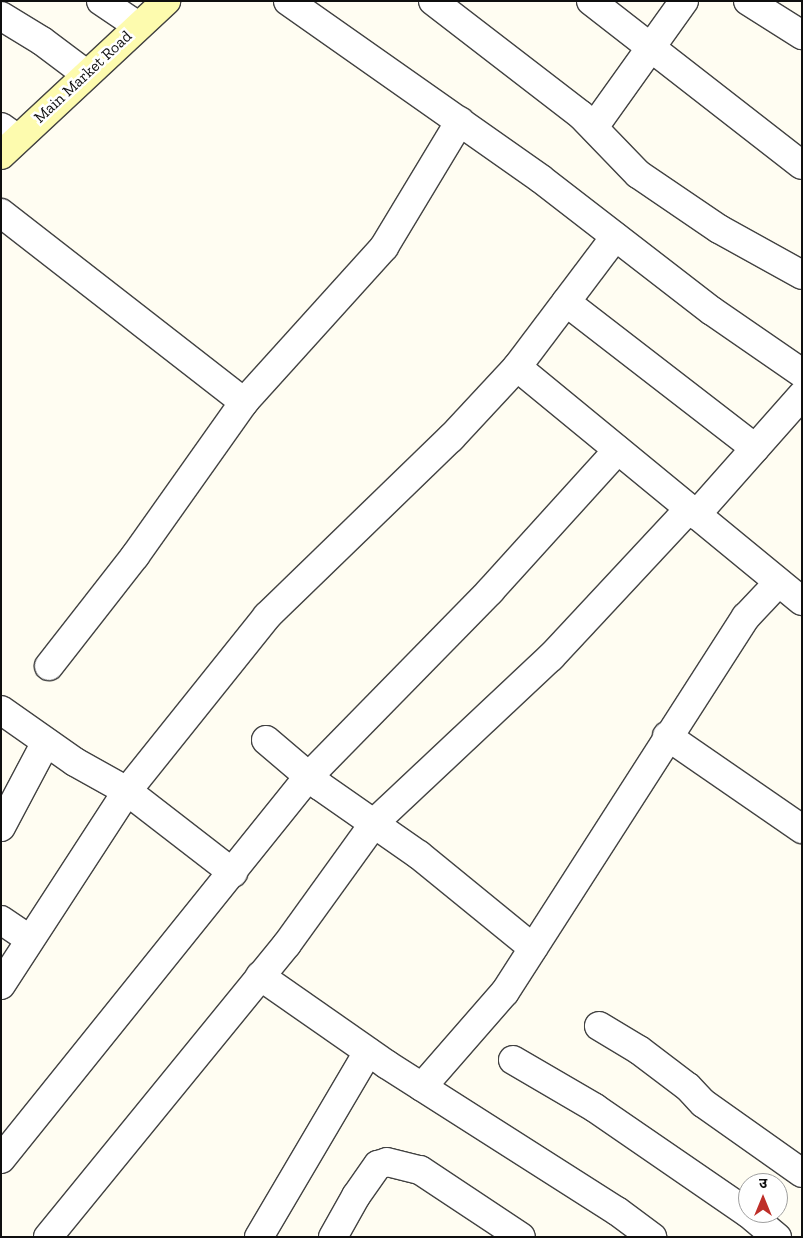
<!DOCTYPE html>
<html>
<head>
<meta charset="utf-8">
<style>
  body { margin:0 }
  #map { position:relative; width:803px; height:1238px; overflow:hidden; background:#fffdf2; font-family:"Zilla Slab","Noto Sans Devanagari",serif }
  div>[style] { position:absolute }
  .roads { filter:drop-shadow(1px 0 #424242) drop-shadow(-1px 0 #424242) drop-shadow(0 1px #424242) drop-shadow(0 -1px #424242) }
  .street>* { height:28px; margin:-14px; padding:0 14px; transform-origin:14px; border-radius:14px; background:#fff }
  .secondary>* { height:28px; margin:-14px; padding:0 14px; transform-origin:14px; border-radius:14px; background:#fdfbae }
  span { translate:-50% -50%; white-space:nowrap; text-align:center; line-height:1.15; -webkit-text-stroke:5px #fff; paint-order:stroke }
  .street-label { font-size:16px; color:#0f0f0f }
  .frame { position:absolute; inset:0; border:2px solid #0f0f0f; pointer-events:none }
  .north { position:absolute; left:738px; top:1173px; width:50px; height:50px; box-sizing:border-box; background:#fff; border:1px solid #9f9f9f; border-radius:50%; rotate:0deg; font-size:14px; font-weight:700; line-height:20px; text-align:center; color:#0f0f0f }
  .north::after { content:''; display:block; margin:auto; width:18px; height:22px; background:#be2f29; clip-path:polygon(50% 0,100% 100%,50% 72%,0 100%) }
</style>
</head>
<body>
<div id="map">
  <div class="roads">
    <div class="street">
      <div style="left:101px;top:1px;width:45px;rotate:34deg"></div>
      <div style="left:288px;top:1px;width:309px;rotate:35.1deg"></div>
      <div style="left:541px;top:179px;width:216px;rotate:37.7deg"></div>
      <div style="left:712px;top:311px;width:109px;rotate:34.6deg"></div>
      <div style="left:433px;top:1px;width:187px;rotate:37.6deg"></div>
      <div style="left:581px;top:115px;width:82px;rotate:46deg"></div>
      <div style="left:638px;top:174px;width:98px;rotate:34.2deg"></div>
      <div style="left:719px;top:229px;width:95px;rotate:29deg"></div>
      <div style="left:591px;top:1px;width:267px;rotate:37.9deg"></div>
      <div style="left:748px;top:1px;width:64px;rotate:32.2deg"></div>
      <div style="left:1px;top:16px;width:48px;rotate:31.4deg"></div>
      <div style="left:42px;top:41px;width:55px;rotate:36.9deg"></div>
      <div style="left:1px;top:127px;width:19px;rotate:35deg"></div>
      <div style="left:594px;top:127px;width:155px;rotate:-54.5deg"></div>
      <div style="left:1px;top:213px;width:308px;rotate:37.9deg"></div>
      <div style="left:566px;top:302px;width:239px;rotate:37.7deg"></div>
      <div style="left:517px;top:367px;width:369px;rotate:39.4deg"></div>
      <div style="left:696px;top:515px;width:160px;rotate:-48.5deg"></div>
      <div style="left:49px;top:666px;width:140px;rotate:-52deg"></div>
      <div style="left:135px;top:556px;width:189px;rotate:-54.7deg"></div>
      <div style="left:244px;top:402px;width:209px;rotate:-47.9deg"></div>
      <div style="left:384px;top:247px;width:147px;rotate:-58.9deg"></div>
      <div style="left:1px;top:710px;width:90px;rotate:35.1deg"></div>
      <div style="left:75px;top:762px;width:60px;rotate:29.1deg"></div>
      <div style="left:127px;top:791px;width:134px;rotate:37.7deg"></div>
      <div style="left:667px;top:736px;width:164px;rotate:34.6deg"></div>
      <div style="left:266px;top:740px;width:71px;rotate:40.4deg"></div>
      <div style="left:320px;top:786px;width:121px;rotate:34.9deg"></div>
      <div style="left:419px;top:855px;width:147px;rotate:39.2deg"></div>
      <div style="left:1px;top:827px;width:96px;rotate:-62.1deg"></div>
      <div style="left:1px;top:920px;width:34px;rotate:34deg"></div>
      <div style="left:260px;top:976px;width:154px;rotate:34.9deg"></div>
      <div style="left:386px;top:1064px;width:274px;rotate:32.5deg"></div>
      <div style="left:617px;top:1211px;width:44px;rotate:36.6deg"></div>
      <div style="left:1px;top:985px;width:231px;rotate:-57deg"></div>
      <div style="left:127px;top:791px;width:224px;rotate:-51.3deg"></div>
      <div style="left:267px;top:616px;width:256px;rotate:-44.1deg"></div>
      <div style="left:451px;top:438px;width:97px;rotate:-47.1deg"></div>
      <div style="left:517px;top:367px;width:163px;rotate:-53deg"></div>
      <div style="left:599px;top:1026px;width:47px;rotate:31deg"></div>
      <div style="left:639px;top:1050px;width:61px;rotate:37.1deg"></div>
      <div style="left:688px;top:1087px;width:22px;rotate:47deg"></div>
      <div style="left:703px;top:1103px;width:121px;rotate:35.3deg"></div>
      <div style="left:513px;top:1060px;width:95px;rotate:30.3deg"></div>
      <div style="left:595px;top:1108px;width:186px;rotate:34.5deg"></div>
      <div style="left:422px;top:1087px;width:126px;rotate:-48.9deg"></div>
      <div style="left:505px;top:992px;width:446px;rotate:-57.3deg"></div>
      <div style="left:746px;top:617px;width:45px;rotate:-46.8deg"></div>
      <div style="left:1px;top:1159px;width:491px;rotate:-51.2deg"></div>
      <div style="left:309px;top:776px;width:259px;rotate:-45.6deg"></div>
      <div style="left:490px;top:591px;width:190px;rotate:-47.8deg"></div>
      <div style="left:748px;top:1213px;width:38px;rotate:40deg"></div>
      <div style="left:48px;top:1237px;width:378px;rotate:-50.8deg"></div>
      <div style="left:287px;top:944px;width:150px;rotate:-54.2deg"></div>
      <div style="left:375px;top:822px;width:241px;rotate:-43.2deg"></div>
      <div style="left:551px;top:657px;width:202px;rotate:-47deg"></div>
      <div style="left:259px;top:1237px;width:215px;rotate:-59.5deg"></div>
      <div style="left:333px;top:1237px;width:47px;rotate:-60.7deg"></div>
      <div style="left:356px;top:1196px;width:38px;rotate:-55deg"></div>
      <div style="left:378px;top:1165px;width:9px;rotate:-18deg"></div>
      <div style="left:387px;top:1162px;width:34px;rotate:14deg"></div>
      <div style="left:420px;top:1170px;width:121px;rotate:33.6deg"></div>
    </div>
    <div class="secondary">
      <div style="left:1px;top:155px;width:226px;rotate:-43deg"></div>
    </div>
  </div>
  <div class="street-label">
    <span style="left:83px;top:77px;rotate:-43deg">Main Market Road</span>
  </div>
  <div class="frame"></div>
  <div class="north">उ</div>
</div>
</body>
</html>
